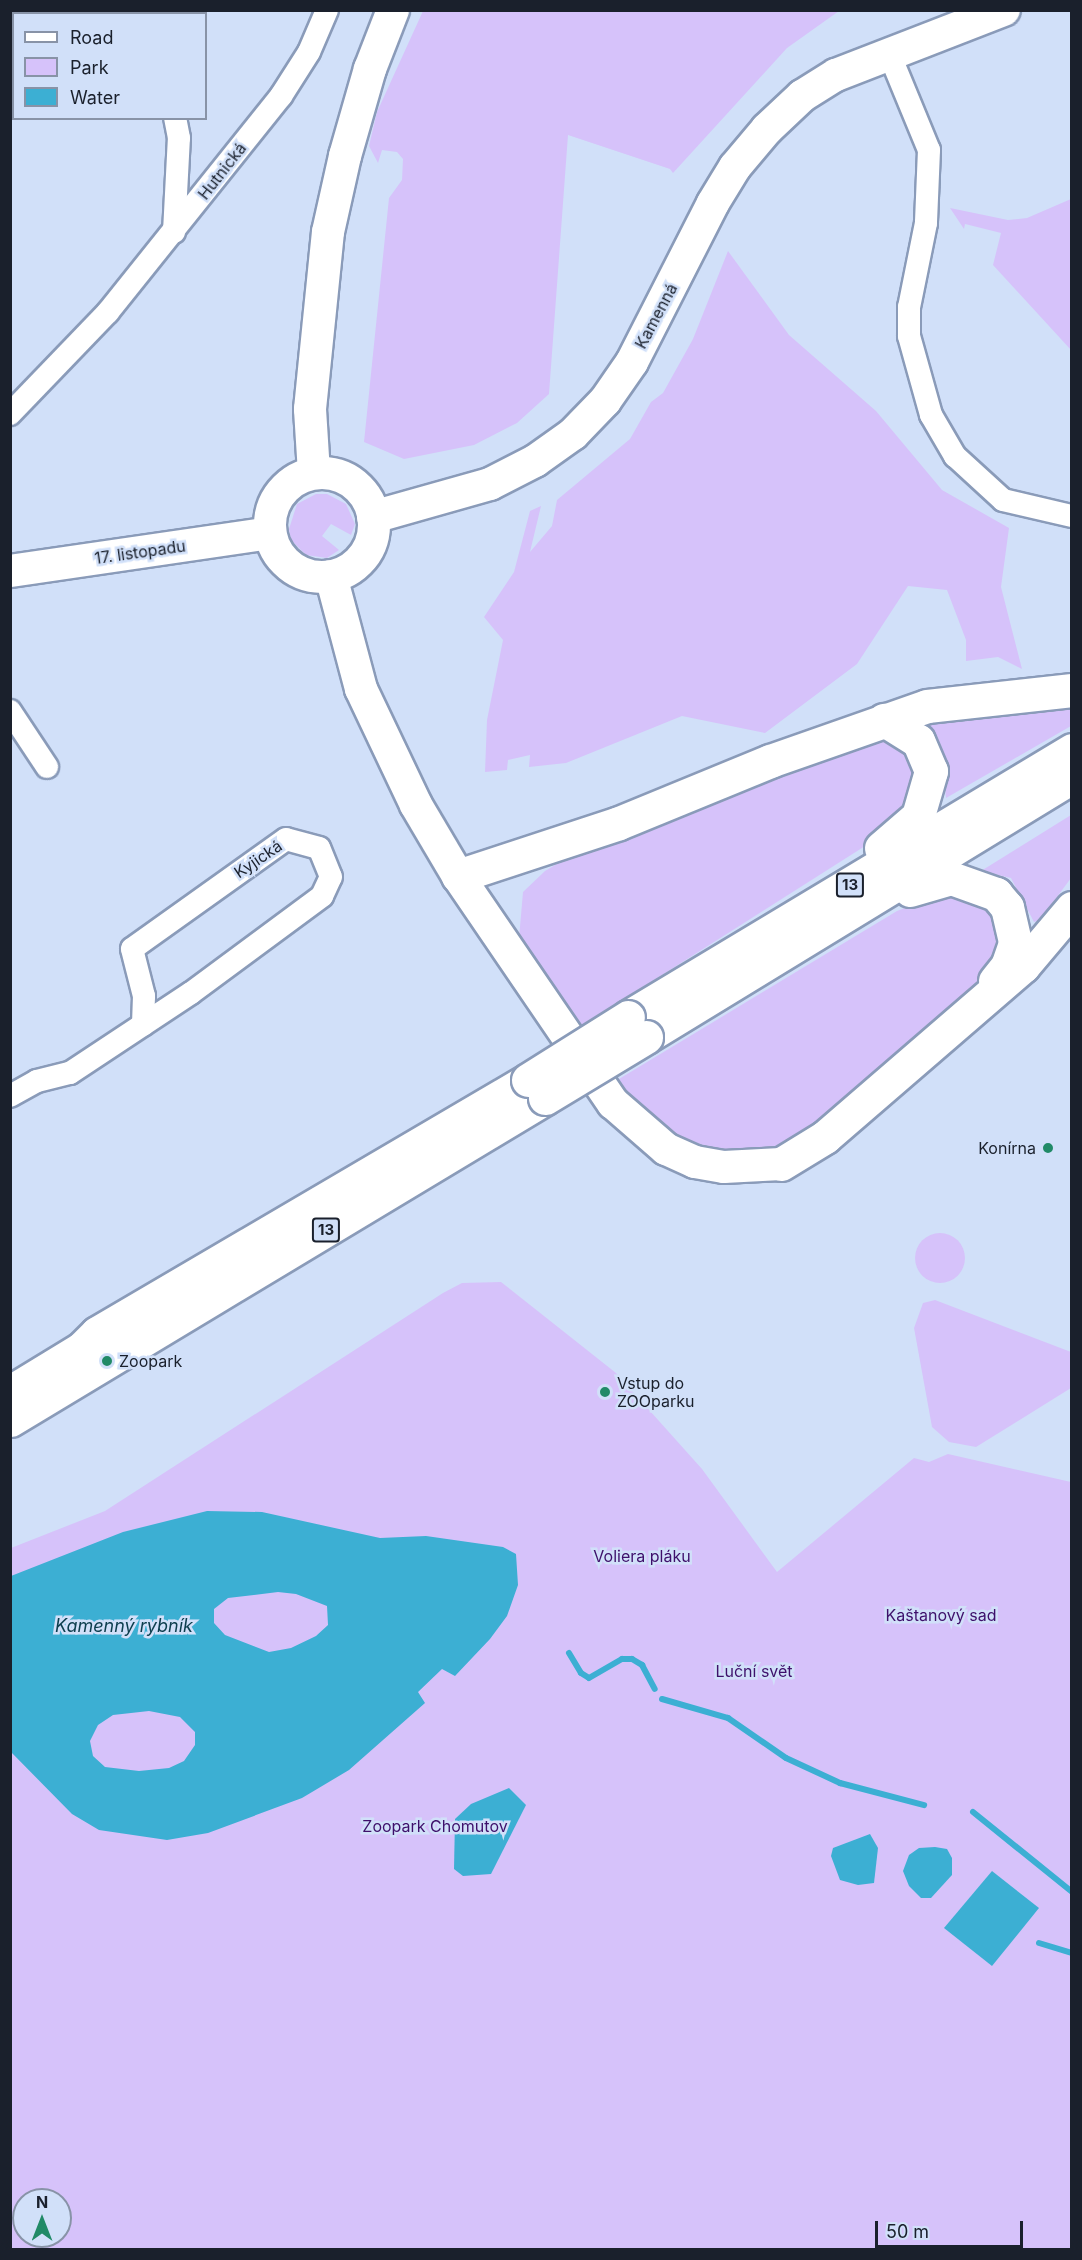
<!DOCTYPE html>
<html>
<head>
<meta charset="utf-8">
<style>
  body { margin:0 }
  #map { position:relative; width:1082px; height:2260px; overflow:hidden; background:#d1e0f9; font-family:Inter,sans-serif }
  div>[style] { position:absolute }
  .green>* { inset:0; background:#d6c2fa }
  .round { border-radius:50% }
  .water>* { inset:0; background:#3cafd3 }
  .stream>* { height:6px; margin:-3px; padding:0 3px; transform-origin:3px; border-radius:3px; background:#3cafd3 }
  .roads { filter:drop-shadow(2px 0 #8a9bb9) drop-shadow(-2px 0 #8a9bb9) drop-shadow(0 2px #8a9bb9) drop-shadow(0 -2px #8a9bb9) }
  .street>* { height:22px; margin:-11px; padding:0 11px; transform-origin:11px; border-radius:11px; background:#fff }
  .secondary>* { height:32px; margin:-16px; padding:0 16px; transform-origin:16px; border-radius:16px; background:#fff }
  .secondary>.ring { margin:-16px; padding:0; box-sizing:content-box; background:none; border:32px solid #fff; border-radius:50% }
  .highway>* { height:33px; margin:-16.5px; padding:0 16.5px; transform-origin:16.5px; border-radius:16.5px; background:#fff }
  .bridges { filter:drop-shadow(2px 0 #8a9bb9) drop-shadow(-2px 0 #8a9bb9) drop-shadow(0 2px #8a9bb9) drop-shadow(0 -2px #8a9bb9) }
  .highway-bridge>* { height:33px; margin:-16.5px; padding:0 16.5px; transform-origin:16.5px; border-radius:16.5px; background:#fff }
  .dots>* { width:16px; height:16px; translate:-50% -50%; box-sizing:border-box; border:3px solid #d1e0f9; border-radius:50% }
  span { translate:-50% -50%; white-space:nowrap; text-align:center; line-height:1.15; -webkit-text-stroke:5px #d1e0f9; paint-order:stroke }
  .shield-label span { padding:2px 4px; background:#d1e0f9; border:2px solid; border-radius:4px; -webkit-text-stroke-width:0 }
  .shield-label { font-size:15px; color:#1a202c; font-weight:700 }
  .street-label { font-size:16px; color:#1a202c }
  .poi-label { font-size:16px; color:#1a202c }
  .right { translate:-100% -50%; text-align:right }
  .left { translate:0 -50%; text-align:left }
  .park-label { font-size:16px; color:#3e106b }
  .water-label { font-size:18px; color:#0c3e4e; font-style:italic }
  .frame { position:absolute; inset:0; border:12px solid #1a202c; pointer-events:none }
  .legend { position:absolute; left:12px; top:12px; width:195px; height:108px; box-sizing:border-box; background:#d1e0f9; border:2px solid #8893a7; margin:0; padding:8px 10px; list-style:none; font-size:18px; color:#1a202c }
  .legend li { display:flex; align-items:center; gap:12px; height:30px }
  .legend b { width:30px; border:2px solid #8893a7 }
  .north { position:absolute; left:12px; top:2188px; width:60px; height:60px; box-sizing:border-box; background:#d1e0f9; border:2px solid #8893a7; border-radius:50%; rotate:0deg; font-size:16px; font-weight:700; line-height:24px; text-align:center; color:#1a202c }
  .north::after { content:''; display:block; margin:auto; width:21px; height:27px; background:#218a67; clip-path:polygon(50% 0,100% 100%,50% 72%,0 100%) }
  .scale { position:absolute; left:875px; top:2221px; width:148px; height:27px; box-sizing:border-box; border:3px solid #1a202c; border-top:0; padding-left:8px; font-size:18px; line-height:21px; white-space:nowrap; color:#1a202c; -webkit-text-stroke:4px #d1e0f9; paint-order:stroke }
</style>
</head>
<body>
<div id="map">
  <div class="green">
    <div style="clip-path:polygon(423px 11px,839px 11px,787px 48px,673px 173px,670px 169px,568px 135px,549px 394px,517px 423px,474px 445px,404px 459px,364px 442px,389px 198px,402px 180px,403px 159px,397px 152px,382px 150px,378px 163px,369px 146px,377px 112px)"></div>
    <div style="clip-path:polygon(1071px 199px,1071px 350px,993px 265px,1001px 233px,965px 224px,964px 229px,950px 208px,1008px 220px,1027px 218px)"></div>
    <div style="clip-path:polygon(728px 251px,789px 335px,876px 411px,942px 490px,1009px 528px,1001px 587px,1022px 669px,998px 657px,966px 661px,966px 640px,947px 590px,908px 586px,857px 664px,765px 733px,682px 716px,566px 763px,529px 767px,530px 755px,508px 760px,507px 770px,485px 772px,487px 720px,503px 640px,484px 617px,514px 572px,530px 511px,541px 506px,530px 552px,552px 526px,557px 500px,630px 439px,651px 402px,663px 393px,693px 339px)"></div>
    <div style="clip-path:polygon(316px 494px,327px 494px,346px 504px,355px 524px,351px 535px,331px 524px,322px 536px,339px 550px,327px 558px,306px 555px,291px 540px,289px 529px,297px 504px)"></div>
    <div style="clip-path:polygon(1071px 703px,1071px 726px,946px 798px,943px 768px,922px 722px)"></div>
    <div style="clip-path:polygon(874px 737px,909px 754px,919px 789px,884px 834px,577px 1029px,519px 938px,523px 892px,545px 871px,585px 847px)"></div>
    <div style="clip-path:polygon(1071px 815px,1071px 878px,1040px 920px,1034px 922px,1011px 878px,981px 871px)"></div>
    <div style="clip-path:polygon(943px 893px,985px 900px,1007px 940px,982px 980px,818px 1125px,778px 1149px,717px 1151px,679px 1136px,646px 1113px,614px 1082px,897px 911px)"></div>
    <div class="round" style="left:915px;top:1233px;width:50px;height:50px"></div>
    <div style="clip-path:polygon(evenodd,501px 1282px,616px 1373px,702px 1469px,777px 1572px,914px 1458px,929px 1462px,948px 1454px,1071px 1482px,1071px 2249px,11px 2250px,11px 1548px,105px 1511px,443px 1293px,462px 1283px,501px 1282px,24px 2200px,60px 2200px,60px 2236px,24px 2236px,24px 2200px)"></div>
    <div style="clip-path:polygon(935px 1300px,1071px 1352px,1071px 1388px,976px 1447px,949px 1442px,932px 1427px,914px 1328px,923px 1303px)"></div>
  </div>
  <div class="water">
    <div style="clip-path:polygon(evenodd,207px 1511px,262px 1512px,380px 1538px,426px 1536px,503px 1547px,516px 1554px,518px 1585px,507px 1616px,490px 1639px,455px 1676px,442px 1669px,418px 1692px,425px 1703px,349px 1770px,302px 1798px,208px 1833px,167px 1840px,99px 1830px,72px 1814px,11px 1752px,11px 1576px,123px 1532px,207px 1511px,278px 1592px,296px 1594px,327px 1606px,328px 1625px,316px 1636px,291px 1648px,269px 1652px,225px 1635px,214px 1623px,214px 1609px,228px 1598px,278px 1592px,207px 1511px,149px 1711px,180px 1717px,195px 1732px,195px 1745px,184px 1761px,169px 1768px,139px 1771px,105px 1767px,93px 1756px,90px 1741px,98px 1725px,113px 1715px,149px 1711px)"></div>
    <div style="clip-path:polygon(509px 1788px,526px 1805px,491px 1874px,463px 1876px,454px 1869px,455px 1819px,471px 1804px)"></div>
    <div style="clip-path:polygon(870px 1834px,878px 1848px,874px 1883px,858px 1885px,840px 1880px,831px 1856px,833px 1848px)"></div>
    <div style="clip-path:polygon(935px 1847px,947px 1849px,952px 1858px,952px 1875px,931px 1898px,921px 1898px,909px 1886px,903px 1871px,909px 1855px,919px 1848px)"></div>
    <div style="clip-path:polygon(992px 1871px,1039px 1908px,992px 1966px,944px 1928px)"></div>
  </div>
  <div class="stream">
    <div style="left:569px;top:1653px;width:23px;rotate:59deg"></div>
    <div style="left:581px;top:1673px;width:9px;rotate:32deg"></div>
    <div style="left:589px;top:1678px;width:38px;rotate:-30deg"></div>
    <div style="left:622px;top:1659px;width:10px"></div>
    <div style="left:632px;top:1659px;width:12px;rotate:31deg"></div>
    <div style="left:642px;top:1665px;width:27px;rotate:62deg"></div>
    <div style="left:662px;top:1699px;width:69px;rotate:16.1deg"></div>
    <div style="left:728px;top:1718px;width:70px;rotate:34.6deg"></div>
    <div style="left:786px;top:1758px;width:60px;rotate:24.8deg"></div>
    <div style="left:840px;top:1783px;width:87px;rotate:14.7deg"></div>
    <div style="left:973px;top:1812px;width:127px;rotate:38.9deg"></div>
    <div style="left:1039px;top:1943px;width:34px;rotate:17deg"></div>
  </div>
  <div class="roads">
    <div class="street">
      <div style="left:147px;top:10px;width:4px;rotate:63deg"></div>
      <div style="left:889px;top:53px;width:105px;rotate:67.6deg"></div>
      <div style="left:929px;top:150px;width:73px;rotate:92.4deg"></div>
      <div style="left:926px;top:223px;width:86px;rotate:101.4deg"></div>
      <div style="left:909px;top:307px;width:29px;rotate:90deg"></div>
      <div style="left:909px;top:336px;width:82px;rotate:74.4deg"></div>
      <div style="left:931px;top:415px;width:48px;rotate:59.7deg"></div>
      <div style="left:955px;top:456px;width:65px;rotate:42.5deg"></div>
      <div style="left:1003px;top:500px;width:71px;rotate:13.1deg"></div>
      <div style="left:174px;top:232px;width:94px;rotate:-87deg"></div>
      <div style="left:179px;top:138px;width:20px;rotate:-101deg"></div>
      <div style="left:10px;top:414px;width:141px;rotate:-46.1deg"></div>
      <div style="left:108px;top:312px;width:277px;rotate:-51.3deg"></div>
      <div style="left:281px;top:96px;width:52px;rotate:-57.5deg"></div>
      <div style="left:309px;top:52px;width:46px;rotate:-66.8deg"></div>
      <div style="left:10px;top:711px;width:67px;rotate:56.5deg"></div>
      <div style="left:10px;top:1096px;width:31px;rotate:-29deg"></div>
      <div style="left:37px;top:1081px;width:34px;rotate:-14deg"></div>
      <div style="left:70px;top:1073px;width:145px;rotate:-33.5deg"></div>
      <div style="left:191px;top:993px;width:163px;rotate:-36.5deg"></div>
      <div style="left:322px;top:896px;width:21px;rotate:-65deg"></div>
      <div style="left:331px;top:877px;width:31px;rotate:-112deg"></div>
      <div style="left:319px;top:848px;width:34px;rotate:-165deg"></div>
      <div style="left:286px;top:839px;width:189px;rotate:144.5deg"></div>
      <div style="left:132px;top:949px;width:49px;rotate:75.7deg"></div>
      <div style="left:144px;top:996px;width:29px;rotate:92deg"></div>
    </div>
    <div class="secondary">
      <div style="left:314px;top:473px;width:64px;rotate:-93.6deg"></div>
      <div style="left:310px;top:409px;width:178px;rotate:-84.2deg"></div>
      <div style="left:328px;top:232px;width:78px;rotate:-77.4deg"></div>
      <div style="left:345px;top:156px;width:91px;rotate:-74deg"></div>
      <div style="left:370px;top:69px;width:63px;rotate:-68.7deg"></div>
      <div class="ring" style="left:270px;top:473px;width:72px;height:72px"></div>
      <div style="left:373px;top:517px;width:122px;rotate:-15.8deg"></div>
      <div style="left:490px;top:484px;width:51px;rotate:-27.1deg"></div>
      <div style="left:535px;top:461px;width:47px;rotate:-35.4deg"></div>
      <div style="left:573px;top:434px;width:46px;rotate:-45.9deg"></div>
      <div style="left:605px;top:401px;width:47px;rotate:-55.3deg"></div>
      <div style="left:632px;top:362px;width:178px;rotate:-63deg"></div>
      <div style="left:713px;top:203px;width:42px;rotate:-58.6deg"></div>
      <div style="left:735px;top:167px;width:50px;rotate:-49.9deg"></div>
      <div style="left:767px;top:129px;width:48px;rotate:-43.3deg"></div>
      <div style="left:802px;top:96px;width:40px;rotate:-32deg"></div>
      <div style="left:836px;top:75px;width:180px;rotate:-21.2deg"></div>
      <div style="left:10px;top:571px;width:263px;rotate:-8.3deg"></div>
      <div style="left:331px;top:576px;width:117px;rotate:75.1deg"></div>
      <div style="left:361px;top:689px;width:128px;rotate:64.6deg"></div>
      <div style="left:416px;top:805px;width:82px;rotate:59.4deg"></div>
      <div style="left:458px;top:876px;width:275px;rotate:55.7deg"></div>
      <div style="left:613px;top:1103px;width:70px;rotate:41deg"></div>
      <div style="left:666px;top:1149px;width:32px;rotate:24deg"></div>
      <div style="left:695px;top:1162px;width:29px;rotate:10deg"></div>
      <div style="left:724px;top:1167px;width:57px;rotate:-3deg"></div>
    </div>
    <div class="highway">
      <div style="left:881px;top:848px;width:49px;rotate:-40.9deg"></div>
      <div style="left:918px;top:816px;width:47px;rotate:-73.9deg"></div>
      <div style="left:931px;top:771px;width:33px;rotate:-113deg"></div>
      <div style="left:918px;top:741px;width:40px;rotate:-148deg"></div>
      <div style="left:458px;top:876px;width:169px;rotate:-18.2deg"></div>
      <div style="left:619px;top:823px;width:163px;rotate:-22.3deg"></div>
      <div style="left:770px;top:761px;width:166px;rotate:-19.3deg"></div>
      <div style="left:927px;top:706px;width:146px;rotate:-6.3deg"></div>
      <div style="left:910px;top:890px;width:43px;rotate:-16.3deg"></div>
      <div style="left:951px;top:878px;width:48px;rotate:19.6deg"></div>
      <div style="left:996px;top:894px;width:17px;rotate:50deg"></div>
      <div style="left:1007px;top:907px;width:37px;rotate:77deg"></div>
      <div style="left:1015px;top:943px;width:24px;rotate:109deg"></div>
      <div style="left:1007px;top:966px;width:19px;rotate:129deg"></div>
      <div style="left:628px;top:1017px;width:518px;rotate:-31.02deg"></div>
      <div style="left:646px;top:1037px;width:499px;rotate:-31.4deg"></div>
      <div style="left:781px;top:1164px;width:52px;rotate:-31.5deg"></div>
      <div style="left:825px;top:1137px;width:262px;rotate:-40.8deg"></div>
      <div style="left:1023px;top:966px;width:76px;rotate:-49.8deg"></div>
      <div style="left:10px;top:1392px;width:84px;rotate:-31.4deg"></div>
      <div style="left:82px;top:1348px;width:21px;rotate:-45deg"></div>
      <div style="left:97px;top:1333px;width:500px;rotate:-30.4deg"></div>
      <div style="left:10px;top:1420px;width:624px;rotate:-31.04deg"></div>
    </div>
  </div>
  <div class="bridges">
    <div class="highway-bridge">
      <div style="left:528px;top:1080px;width:118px;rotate:-32.2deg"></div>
      <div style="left:545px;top:1098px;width:118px;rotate:-31.1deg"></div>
    </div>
  </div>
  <div class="dots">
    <div style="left:1048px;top:1148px;background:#218a67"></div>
    <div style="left:107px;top:1361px;background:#218a67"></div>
    <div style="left:605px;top:1392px;background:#218a67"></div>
  </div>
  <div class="shield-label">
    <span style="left:850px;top:885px">13</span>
    <span style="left:326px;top:1230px">13</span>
  </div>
  <div class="street-label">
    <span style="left:222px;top:171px;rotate:-52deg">Hutnická</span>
    <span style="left:656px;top:316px;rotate:-62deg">Kamenná</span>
    <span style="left:140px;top:552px;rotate:-8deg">17. listopadu</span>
    <span style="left:258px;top:859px;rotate:-34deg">Kyjická</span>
  </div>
  <div class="poi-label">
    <span class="right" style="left:1036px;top:1148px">Konírna</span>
    <span class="left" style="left:119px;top:1361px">Zoopark</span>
    <span class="left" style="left:617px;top:1392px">Vstup do<br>ZOOparku</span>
  </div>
  <div class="park-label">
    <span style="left:642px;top:1556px">Voliera pláku</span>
    <span style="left:941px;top:1615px">Kaštanový sad</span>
    <span style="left:754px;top:1671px">Luční svět</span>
    <span style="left:435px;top:1826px">Zoopark Chomutov</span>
  </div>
  <div class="water-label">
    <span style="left:124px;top:1626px">Kamenný rybník</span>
  </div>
  <div class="frame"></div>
  <ul class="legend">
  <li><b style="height:8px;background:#fff"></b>Road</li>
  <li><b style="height:16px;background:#d6c2fa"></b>Park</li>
  <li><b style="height:16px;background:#3cafd3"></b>Water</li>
  </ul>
  <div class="north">N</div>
  <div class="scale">50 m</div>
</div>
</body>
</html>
